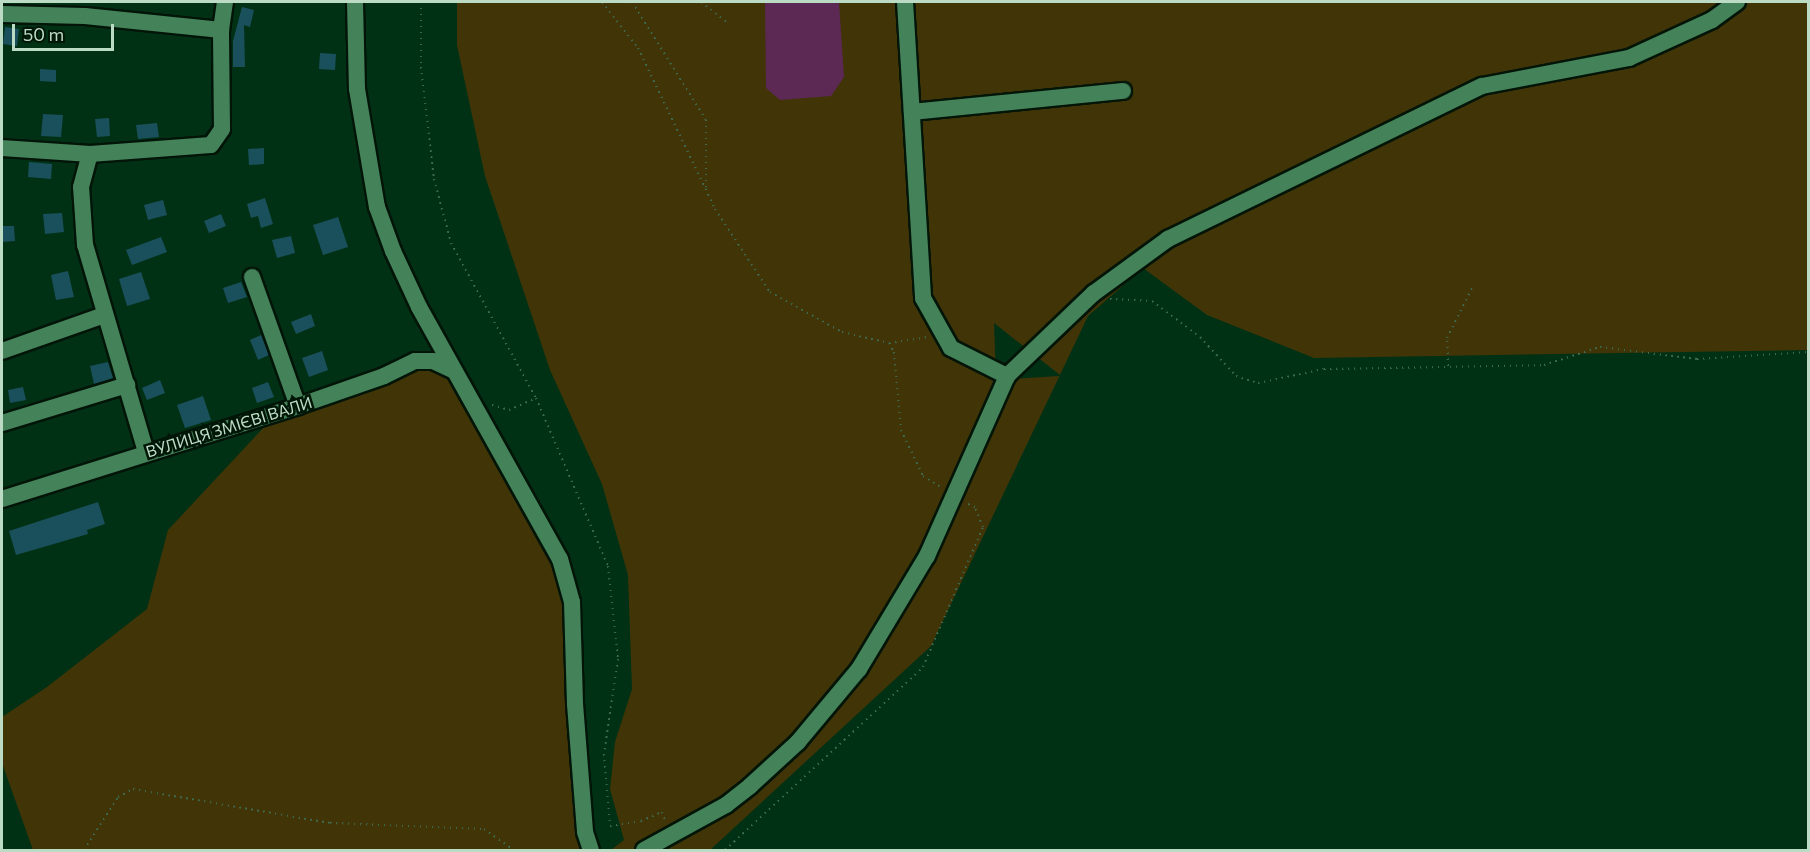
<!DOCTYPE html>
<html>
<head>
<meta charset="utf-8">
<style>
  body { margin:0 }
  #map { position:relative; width:1810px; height:852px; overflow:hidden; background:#003115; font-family:Commissioner,sans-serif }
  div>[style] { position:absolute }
  .green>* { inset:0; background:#413507 }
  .water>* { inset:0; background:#5c2854 }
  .building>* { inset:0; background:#1a505b }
  .path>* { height:2px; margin-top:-1px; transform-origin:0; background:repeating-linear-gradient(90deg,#3e694f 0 1.5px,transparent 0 6px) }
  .roads { filter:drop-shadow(2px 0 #031508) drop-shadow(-2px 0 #031508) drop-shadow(0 2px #031508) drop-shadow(0 -2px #031508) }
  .minor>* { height:16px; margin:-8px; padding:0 8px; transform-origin:8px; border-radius:8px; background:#448359 }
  span { translate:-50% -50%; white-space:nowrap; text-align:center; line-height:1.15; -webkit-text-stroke:5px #001606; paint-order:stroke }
  .street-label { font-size:16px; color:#bcdbc4 }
  .frame { position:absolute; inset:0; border:3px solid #bcdbc4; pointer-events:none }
  .scale { position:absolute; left:12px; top:24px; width:102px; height:27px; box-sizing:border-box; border:3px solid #bcdbc4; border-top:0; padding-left:8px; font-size:18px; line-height:21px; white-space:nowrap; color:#bcdbc4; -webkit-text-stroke:4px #001606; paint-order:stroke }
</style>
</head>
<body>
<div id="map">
  <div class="green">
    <div style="clip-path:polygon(evenodd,457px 2px,1808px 2px,1808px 350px,1314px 358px,1207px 315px,1143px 268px,1088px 316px,931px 646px,710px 850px,611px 850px,624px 840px,610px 789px,615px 742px,632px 689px,628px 575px,602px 484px,550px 370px,485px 176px,457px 45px,457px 2px,994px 323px,1060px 375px,1059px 376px,996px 380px,994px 323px)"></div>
    <div style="clip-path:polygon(425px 367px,449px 372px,543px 541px,562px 588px,576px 815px,582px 850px,33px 850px,2px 763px,2px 717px,47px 687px,147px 609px,168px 530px,265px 426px)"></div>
  </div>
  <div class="water">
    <div style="clip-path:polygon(765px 2px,839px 2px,844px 77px,831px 96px,780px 100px,766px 88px)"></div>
  </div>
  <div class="building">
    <div style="clip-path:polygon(242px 7px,254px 10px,250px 27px,244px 25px,245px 67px,233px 67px,233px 41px)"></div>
    <div style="clip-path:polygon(5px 27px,19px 29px,17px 46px,3px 44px)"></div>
    <div style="clip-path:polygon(320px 53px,336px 54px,335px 70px,319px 69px)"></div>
    <div style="clip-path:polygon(40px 69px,56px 70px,56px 82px,40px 81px)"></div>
    <div style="clip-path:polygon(43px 114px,63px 115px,61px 137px,41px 136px)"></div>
    <div style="clip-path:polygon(109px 118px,110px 136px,97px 137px,95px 119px)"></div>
    <div style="clip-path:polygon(157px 123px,159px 137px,138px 139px,136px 125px)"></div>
    <div style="clip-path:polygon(264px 148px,264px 164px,249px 165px,248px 149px)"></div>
    <div style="clip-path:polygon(29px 162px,52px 164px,51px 179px,28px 177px)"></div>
    <div style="clip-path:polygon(265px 198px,273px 224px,261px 228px,258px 216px,251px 218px,247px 204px)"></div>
    <div style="clip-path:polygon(163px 200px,167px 215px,148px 220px,144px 205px)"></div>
    <div style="clip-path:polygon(62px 213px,64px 232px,45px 234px,43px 214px)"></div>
    <div style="clip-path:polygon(221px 214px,226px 226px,209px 233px,204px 221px)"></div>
    <div style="clip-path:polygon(338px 217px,348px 247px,323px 255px,313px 225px)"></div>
    <div style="clip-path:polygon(2px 226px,14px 226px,15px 241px,2px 242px)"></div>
    <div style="clip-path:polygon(291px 236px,295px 253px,277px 258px,272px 240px)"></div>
    <div style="clip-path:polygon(161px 237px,167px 252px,132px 265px,126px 250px)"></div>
    <div style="clip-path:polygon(68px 271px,74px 297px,56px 300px,51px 275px)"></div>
    <div style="clip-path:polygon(141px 272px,150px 299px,127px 306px,119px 279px)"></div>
    <div style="clip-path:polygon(241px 282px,247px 297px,228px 303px,223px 288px)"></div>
    <div style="clip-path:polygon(311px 314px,315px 326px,296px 334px,291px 322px)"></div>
    <div style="clip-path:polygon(261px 335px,269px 355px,258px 360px,250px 340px)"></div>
    <div style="clip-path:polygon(322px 351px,328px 370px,309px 377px,302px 358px)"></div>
    <div style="clip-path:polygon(108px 362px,113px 378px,94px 384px,90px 366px)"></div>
    <div style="clip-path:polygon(160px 380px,165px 393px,147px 400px,142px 388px)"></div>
    <div style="clip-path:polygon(268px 382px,274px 397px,257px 403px,252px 388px)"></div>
    <div style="clip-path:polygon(23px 387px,26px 400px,10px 403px,8px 390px)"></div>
    <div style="clip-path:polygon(203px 396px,211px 420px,185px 428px,177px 405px)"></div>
    <div style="clip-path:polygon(98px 502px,105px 524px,87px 530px,88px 534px,16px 555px,9px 531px)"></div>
  </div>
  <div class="path">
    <div style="left:421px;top:2px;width:65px;rotate:90deg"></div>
    <div style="left:421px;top:67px;width:113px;rotate:83.4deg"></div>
    <div style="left:434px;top:179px;width:66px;rotate:75.1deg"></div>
    <div style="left:451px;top:243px;width:177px;rotate:61.3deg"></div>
    <div style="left:536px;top:398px;width:183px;rotate:66.8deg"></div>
    <div style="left:608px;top:566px;width:94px;rotate:83.9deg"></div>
    <div style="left:618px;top:659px;width:96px;rotate:98.4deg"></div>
    <div style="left:604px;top:754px;width:72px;rotate:85.2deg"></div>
    <div style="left:610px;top:826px;width:31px;rotate:-9deg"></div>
    <div style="left:641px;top:821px;width:23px;rotate:-23deg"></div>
    <div style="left:662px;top:812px;width:9px;rotate:72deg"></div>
    <div style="left:602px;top:2px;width:58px;rotate:52deg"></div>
    <div style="left:638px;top:48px;width:178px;rotate:64.4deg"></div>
    <div style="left:715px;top:209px;width:100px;rotate:56.5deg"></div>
    <div style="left:770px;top:292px;width:82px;rotate:29.1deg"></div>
    <div style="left:842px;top:332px;width:48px;rotate:13.2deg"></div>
    <div style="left:889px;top:343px;width:40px;rotate:-8.5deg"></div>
    <div style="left:632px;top:2px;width:139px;rotate:57.9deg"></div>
    <div style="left:706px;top:120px;width:68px;rotate:90deg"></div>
    <div style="left:701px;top:2px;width:36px;rotate:38deg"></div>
    <div style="left:1110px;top:299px;width:42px;rotate:2.7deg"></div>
    <div style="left:1152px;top:301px;width:60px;rotate:36.9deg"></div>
    <div style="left:1200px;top:337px;width:53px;rotate:47.3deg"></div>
    <div style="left:1236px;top:376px;width:23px;rotate:18deg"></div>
    <div style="left:1258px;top:383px;width:67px;rotate:-12deg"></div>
    <div style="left:1324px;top:369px;width:220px;rotate:-1deg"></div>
    <div style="left:1544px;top:365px;width:59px;rotate:-17.8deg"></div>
    <div style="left:1600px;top:347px;width:98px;rotate:7.1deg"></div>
    <div style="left:1697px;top:359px;width:111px;rotate:-3.6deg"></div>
    <div style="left:889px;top:343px;width:10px;rotate:61deg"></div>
    <div style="left:894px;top:352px;width:78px;rotate:84.9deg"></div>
    <div style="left:901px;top:430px;width:51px;rotate:64.4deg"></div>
    <div style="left:923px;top:476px;width:22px;rotate:32deg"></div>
    <div style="left:1448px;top:366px;width:28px;rotate:-92deg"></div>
    <div style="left:1447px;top:338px;width:58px;rotate:-63.4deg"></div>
    <div style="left:492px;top:405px;width:18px;rotate:16deg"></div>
    <div style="left:509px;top:410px;width:30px;rotate:-24deg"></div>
    <div style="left:84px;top:850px;width:63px;rotate:-57.3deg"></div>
    <div style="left:118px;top:797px;width:17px;rotate:-28deg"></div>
    <div style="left:133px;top:789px;width:200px;rotate:9.8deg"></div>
    <div style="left:330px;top:823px;width:154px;rotate:2.2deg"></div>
    <div style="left:484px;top:829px;width:37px;rotate:35deg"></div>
    <div style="left:725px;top:850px;width:270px;rotate:-42.7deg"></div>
    <div style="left:923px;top:667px;width:152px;rotate:-66.8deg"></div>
    <div style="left:983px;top:527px;width:22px;rotate:-112deg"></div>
    <div style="left:975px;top:507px;width:8px;rotate:-157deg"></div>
  </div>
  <div class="roads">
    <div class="minor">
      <div style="left:355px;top:2px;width:87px;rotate:88.7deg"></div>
      <div style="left:357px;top:89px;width:120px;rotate:80.4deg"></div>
      <div style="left:377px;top:207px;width:47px;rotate:70deg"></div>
      <div style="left:393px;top:251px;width:62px;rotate:65.1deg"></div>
      <div style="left:419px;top:307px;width:289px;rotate:60.8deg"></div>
      <div style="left:560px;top:559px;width:45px;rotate:74.4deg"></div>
      <div style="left:572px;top:602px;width:102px;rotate:88.3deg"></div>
      <div style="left:575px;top:704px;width:128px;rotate:85.5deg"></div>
      <div style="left:585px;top:832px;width:19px;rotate:72deg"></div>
      <div style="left:905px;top:2px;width:297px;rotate:86.5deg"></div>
      <div style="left:923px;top:298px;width:57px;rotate:60.8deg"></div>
      <div style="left:951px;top:348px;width:63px;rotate:26.6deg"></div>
      <div style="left:2px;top:14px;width:83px;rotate:1.4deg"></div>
      <div style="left:85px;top:16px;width:137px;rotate:5.9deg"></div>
      <div style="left:912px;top:112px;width:212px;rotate:-5.7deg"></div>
      <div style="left:2px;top:148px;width:88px;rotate:3.9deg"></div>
      <div style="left:252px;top:277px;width:137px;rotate:70.4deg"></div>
      <div style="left:2px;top:351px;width:108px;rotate:-19.4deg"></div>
      <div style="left:2px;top:423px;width:131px;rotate:-16.9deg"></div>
      <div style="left:146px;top:452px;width:216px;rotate:-106.4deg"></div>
      <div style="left:85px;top:245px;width:58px;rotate:-93.9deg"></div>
      <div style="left:81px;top:187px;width:34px;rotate:-75deg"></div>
      <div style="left:90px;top:154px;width:121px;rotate:-4.3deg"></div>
      <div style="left:211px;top:145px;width:19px;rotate:-55deg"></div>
      <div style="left:222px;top:129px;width:99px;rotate:-90.6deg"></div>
      <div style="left:221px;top:30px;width:28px;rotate:-82deg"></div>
      <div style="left:2px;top:499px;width:310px;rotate:-17.4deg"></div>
      <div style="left:298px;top:406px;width:91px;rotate:-19.2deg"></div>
      <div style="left:384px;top:376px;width:34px;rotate:-26deg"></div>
      <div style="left:415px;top:361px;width:18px"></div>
      <div style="left:433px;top:361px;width:23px;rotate:25deg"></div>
      <div style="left:644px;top:850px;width:94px;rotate:-28.8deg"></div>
      <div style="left:726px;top:805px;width:31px;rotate:-38deg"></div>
      <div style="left:750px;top:786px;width:65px;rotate:-42.5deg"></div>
      <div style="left:798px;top:742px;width:95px;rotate:-50.1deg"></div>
      <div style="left:859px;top:669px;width:132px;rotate:-59deg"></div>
      <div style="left:927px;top:556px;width:197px;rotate:-66deg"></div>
      <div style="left:1007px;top:376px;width:120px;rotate:-43.7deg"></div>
      <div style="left:1094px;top:293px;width:92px;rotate:-36.1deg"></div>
      <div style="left:1168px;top:239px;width:349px;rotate:-26deg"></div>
      <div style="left:1482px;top:86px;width:150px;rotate:-10.8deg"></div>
      <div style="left:1629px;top:58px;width:91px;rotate:-24.6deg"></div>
      <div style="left:1712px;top:20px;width:31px;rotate:-36deg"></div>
    </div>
  </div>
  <div class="street-label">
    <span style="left:229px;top:427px;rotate:-17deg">ВУЛИЦЯ ЗМІЄВІ ВАЛИ</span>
  </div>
  <div class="frame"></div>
  <div class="scale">50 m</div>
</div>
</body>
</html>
